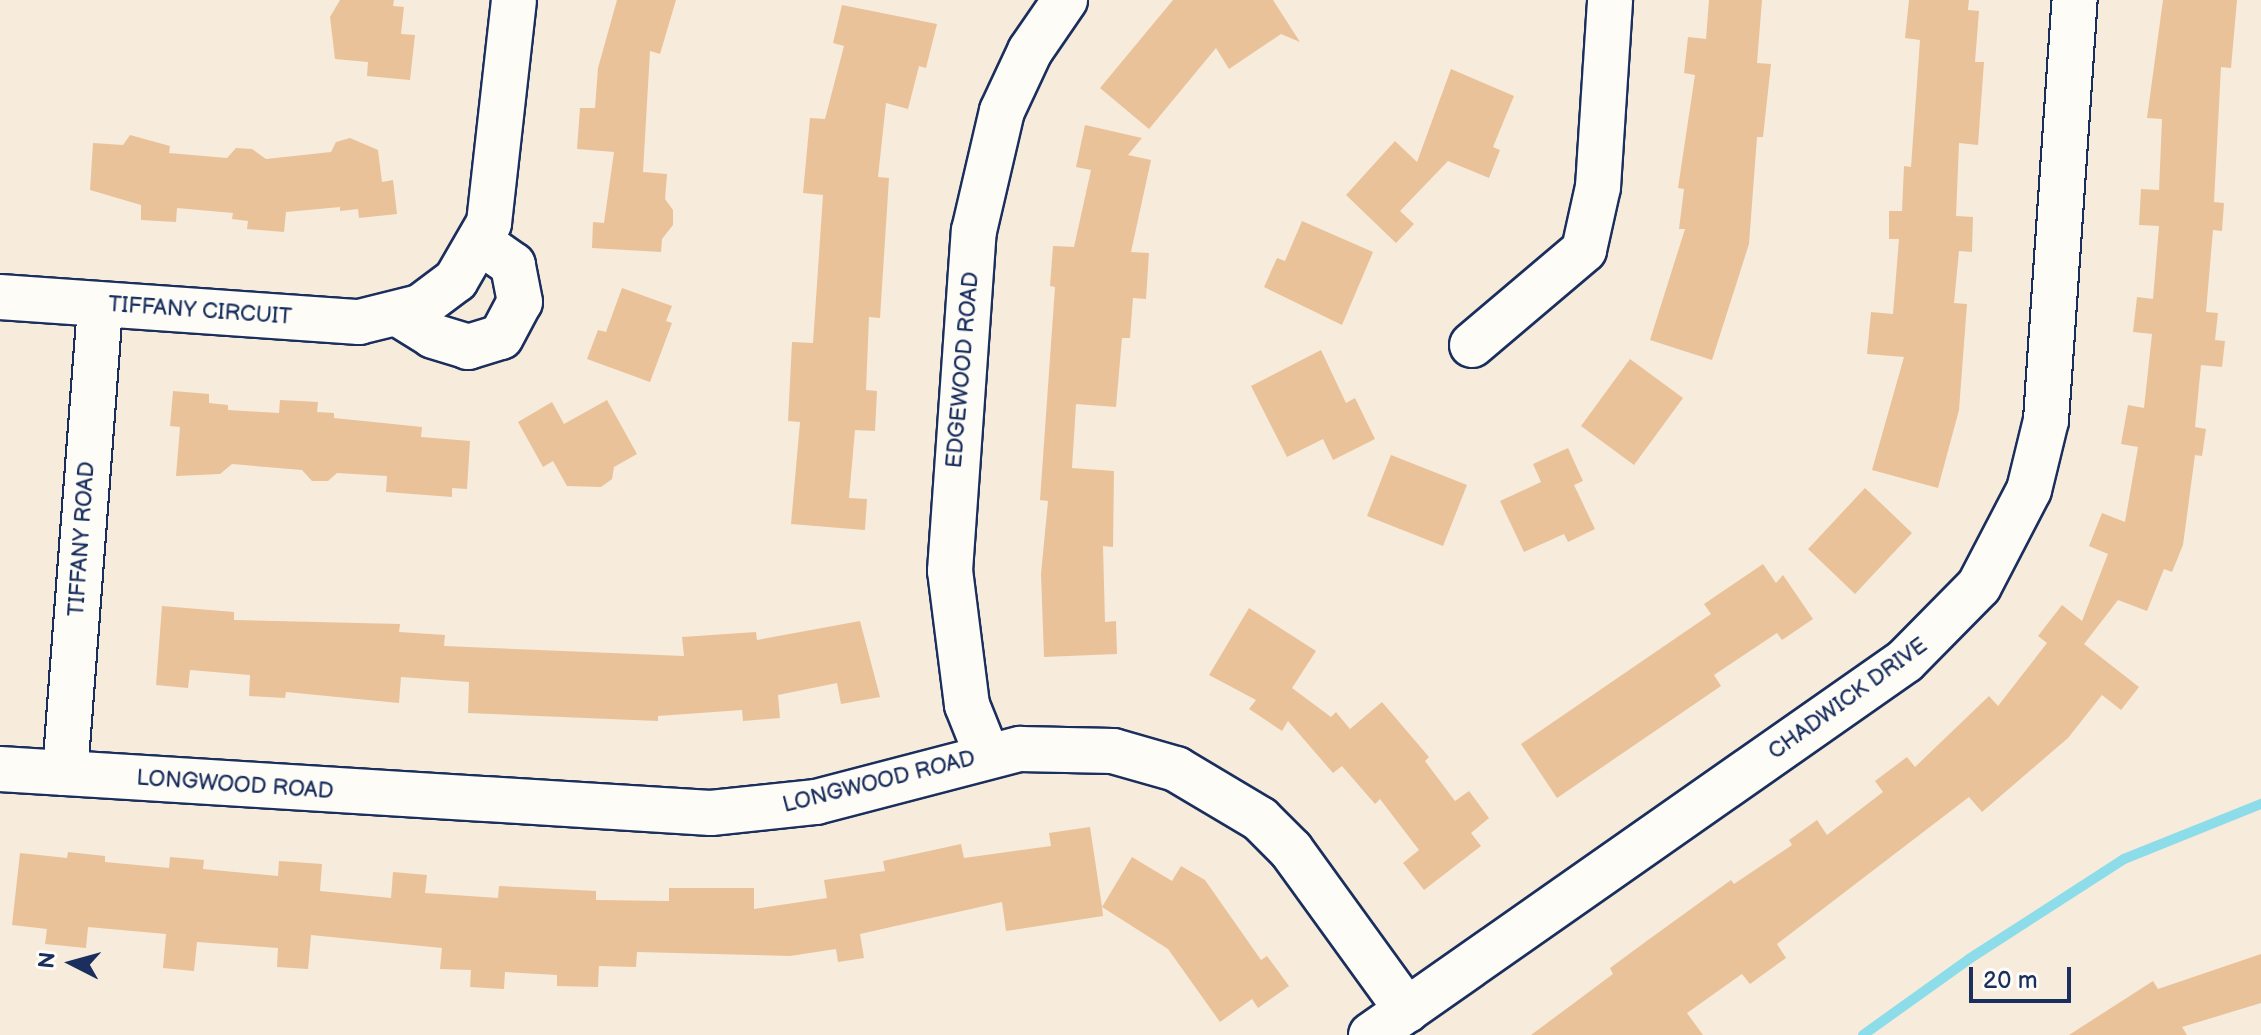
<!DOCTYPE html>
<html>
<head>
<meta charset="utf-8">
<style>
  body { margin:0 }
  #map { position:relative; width:2261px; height:1035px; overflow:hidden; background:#f7ebdb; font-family:"Balsamiq Sans",sans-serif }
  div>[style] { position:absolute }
  .stream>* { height:10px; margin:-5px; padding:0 5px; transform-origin:5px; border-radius:5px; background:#8ddce9 }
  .building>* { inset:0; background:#eac29a }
  .roads { filter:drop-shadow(2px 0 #1b2f5e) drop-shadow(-2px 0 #1b2f5e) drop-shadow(0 2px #1b2f5e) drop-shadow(0 -2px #1b2f5e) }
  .minor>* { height:44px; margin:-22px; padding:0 22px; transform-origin:22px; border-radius:22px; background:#fdfcf7 }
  span { translate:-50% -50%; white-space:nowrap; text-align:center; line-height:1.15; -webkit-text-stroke:6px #fdfcf7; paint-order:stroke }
  .street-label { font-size:22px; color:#1b2f5e }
  .north { position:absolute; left:32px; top:923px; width:80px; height:80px; -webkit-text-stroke:6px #fdfcf7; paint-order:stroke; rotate:276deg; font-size:22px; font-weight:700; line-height:32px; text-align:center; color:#1b2f5e }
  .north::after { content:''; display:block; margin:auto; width:28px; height:36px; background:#1b2f5e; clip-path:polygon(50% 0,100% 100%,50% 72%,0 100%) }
  .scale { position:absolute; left:1969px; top:967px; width:102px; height:36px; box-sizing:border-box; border:4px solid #1b2f5e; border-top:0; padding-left:10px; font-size:24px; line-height:28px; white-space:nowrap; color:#1b2f5e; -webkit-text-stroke:6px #fdfcf7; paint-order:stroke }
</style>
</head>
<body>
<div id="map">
  <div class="stream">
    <div style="left:1863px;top:1035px;width:130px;rotate:-35.6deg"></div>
    <div style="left:1969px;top:959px;width:184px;rotate:-32.8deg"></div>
    <div style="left:2124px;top:859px;width:148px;rotate:-21.9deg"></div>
  </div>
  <div class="building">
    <div style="clip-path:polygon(340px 0,394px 0,393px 6px,404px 7px,401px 34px,415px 35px,410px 80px,367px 76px,368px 62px,335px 59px,330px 17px)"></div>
    <div style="clip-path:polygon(617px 0,676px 0,660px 54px,650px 51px,643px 172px,667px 174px,665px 199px,673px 210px,673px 225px,662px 239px,661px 252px,592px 248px,593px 222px,604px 223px,614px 152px,577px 149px,580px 108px,595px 108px,598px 68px)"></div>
    <div style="clip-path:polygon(1173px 0,1273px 0,1300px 42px,1281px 34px,1229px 69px,1216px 48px,1149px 129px,1100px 88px)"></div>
    <div style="clip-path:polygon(1709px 0,1762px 0,1757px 63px,1771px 64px,1763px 137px,1757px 137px,1749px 244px,1712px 360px,1650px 340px,1685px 229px,1679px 229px,1684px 189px,1678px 188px,1695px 75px,1684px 73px,1688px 37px,1706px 39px)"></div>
    <div style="clip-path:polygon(1909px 0,1969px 0,1968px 10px,1979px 11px,1975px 62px,1984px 62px,1978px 145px,1959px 143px,1956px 216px,1973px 217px,1972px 252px,1959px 251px,1954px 303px,1967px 304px,1959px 410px,1938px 488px,1872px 470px,1904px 357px,1867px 354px,1871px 312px,1893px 314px,1899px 239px,1889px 239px,1889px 211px,1902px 211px,1904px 166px,1911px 167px,1920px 40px,1905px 38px)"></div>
    <div style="clip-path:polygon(2163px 0,2237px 0,2231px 68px,2221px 67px,2214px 202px,2224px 203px,2222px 231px,2213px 230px,2206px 312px,2218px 313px,2215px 340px,2225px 341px,2222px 367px,2201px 365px,2195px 427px,2206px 429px,2202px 456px,2195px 455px,2183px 545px,2172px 572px,2164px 569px,2147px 611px,2118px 600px,2084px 644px,2139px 687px,2121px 710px,2102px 695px,2068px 738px,1982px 812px,1969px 797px,1777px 944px,1786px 958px,1750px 984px,1742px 974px,1687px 1013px,1703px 1035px,1531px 1035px,1613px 974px,1610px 968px,1648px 940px,1731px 880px,1734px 884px,1792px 845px,1789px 840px,1817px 820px,1827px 835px,1883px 792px,1875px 781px,1907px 757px,1915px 767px,1989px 696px,1998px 706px,2047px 643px,2038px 636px,2062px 605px,2082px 621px,2108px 554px,2089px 546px,2102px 513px,2125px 522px,2138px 447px,2121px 444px,2128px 405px,2144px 408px,2152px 334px,2133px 332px,2137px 297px,2153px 299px,2159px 226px,2139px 225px,2141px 189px,2159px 190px,2162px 119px,2147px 118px)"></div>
    <div style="clip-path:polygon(842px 5px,937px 24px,926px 68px,919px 66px,908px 109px,886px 103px,878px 177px,889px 178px,880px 318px,869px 317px,866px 390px,877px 391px,875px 431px,855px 430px,849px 498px,867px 499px,865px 530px,791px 524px,800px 422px,788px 421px,792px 342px,813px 343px,823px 195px,803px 193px,810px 118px,825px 119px,844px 46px,833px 43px)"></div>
    <div style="clip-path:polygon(1451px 69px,1514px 96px,1493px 147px,1500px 150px,1489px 178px,1448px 161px,1400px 211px,1414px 224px,1396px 243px,1346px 195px,1395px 141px,1417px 162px)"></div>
    <div style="clip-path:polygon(1085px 125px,1142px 138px,1128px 155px,1151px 160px,1131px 252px,1149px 253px,1146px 299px,1133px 298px,1130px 338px,1122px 338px,1116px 407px,1076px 404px,1072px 468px,1114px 471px,1113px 547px,1103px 546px,1105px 622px,1116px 621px,1117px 654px,1044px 657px,1041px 574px,1048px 501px,1040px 500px,1055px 287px,1050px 286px,1053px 246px,1074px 247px,1091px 170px,1076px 167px)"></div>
    <div style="clip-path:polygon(130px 135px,170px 146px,169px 153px,227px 158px,236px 148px,252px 149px,266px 159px,331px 152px,336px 142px,350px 138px,378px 150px,382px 182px,393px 180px,397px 214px,359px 218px,358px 209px,340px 211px,340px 207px,286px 212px,284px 232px,247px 229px,248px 221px,232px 219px,233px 213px,177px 208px,176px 222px,141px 220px,141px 205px,90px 190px,93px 143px,123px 145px)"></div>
    <div style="clip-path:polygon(1302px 221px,1373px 252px,1342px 325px,1264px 287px,1277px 258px,1285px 261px)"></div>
    <div style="clip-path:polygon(622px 288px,672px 306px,666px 321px,672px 323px,650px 382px,587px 359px,598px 330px,606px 332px)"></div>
    <div style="clip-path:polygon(1321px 350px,1346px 403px,1355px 398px,1375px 439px,1333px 460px,1323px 439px,1287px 457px,1251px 386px)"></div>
    <div style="clip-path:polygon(1630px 359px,1683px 398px,1634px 465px,1581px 426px)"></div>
    <div style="clip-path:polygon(173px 391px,209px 394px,209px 403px,228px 405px,228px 410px,279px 413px,280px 400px,318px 402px,317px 412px,334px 413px,334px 418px,422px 427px,421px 437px,470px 441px,467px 489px,452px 488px,452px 497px,386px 492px,387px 476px,337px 473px,328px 481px,312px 481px,302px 470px,232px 464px,220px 474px,176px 476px,180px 427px,170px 426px)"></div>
    <div style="clip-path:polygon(607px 400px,637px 454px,614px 467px,612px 479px,601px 487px,567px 486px,553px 461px,543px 467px,518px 422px,552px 402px,564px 424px)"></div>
    <div style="clip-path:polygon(1568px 448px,1583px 481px,1574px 485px,1595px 529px,1568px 542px,1564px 534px,1524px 552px,1500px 501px,1541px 482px,1533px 464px)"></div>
    <div style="clip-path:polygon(1391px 455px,1467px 485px,1443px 546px,1367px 516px)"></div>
    <div style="clip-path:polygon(1865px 488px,1912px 533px,1855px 594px,1808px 549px)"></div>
    <div style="clip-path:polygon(1763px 564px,1776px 583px,1783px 575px,1813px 619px,1782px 640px,1777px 633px,1714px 675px,1721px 686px,1557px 798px,1521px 744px,1711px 614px,1704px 604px)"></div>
    <div style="clip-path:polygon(162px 606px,234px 612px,234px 620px,400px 624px,399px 632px,445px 635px,444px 646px,684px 656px,682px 637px,756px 632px,757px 640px,860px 621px,880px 697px,841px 704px,837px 683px,778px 695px,780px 718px,743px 721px,742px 710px,658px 716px,658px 721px,468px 713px,469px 682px,401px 677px,399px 703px,286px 692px,285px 698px,249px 696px,250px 675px,190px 670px,188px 688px,156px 685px)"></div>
    <div style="clip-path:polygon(1249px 608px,1316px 651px,1292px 688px,1331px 717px,1336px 712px,1350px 729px,1382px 702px,1429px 757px,1425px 761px,1455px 801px,1469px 791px,1489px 818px,1471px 833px,1481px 846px,1424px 890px,1403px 863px,1419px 850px,1380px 799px,1375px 804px,1342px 766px,1333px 773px,1288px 721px,1282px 731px,1249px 709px,1256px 700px,1209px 675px)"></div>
    <div style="clip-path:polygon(1090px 827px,1102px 907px,1132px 857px,1172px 881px,1181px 866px,1205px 880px,1261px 960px,1267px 956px,1289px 986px,1258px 1008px,1252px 999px,1220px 1022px,1168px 949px,1102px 907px,1103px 916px,1006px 931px,1002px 902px,860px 934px,864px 958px,838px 962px,836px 949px,790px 956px,637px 952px,636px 967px,599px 966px,598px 987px,557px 986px,557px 975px,505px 972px,504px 989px,470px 987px,471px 970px,440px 969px,442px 948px,311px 935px,308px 969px,277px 967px,278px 948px,197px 942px,194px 971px,163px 968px,166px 934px,88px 927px,86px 948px,45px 944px,47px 929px,12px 925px,20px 853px,67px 858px,68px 852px,105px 856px,105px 862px,169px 868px,170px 857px,204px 860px,203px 869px,278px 876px,279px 861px,322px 864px,320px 891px,391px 898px,393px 872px,427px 875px,425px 893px,498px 898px,499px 886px,596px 891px,596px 900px,669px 901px,669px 888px,754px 888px,754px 909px,827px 898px,824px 880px,885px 871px,883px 861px,961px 844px,964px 858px,1051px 846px,1049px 833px)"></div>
    <div style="clip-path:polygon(2261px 954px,2261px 1003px,2182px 1027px,2187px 1035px,2069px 1035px,2153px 981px,2158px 989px)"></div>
  </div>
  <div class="roads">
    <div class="minor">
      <div style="left:0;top:297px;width:360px;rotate:4deg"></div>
      <div style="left:359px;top:322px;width:63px;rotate:-13.8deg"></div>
      <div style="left:420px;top:307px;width:45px;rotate:-36.9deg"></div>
      <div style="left:456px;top:280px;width:66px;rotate:-59.9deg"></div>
      <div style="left:489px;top:223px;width:224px;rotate:-83.6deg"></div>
      <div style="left:400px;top:315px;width:39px;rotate:32deg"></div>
      <div style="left:433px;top:336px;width:37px;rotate:17deg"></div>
      <div style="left:468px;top:347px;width:34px;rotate:-17deg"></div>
      <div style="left:501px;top:337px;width:40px;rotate:-62deg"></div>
      <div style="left:520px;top:302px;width:38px;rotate:-101deg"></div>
      <div style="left:513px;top:265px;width:39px;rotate:-145deg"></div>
      <div style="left:1472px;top:345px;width:147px;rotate:-40.3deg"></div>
      <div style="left:1584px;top:250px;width:65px;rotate:-77.5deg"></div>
      <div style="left:1598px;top:187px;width:187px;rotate:-86.3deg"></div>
      <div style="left:987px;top:755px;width:54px;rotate:-111.8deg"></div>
      <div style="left:967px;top:705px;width:135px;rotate:-97.2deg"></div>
      <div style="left:950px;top:571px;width:341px;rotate:-86deg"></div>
      <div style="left:974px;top:231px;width:123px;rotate:-76.9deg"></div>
      <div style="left:1002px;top:111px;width:66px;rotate:-65deg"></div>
      <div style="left:1030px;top:51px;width:62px;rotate:-55.5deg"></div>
      <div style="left:0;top:769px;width:712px;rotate:3.54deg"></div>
      <div style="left:711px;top:813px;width:106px;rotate:-6deg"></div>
      <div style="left:816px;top:802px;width:211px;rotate:-14.6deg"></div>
      <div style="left:1020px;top:749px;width:93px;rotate:1.2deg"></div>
      <div style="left:1113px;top:751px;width:66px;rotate:15.9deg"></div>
      <div style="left:1176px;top:769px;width:98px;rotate:30.8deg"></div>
      <div style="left:1260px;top:819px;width:44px;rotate:45deg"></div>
      <div style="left:1291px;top:850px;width:198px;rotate:54.1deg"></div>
      <div style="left:65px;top:773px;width:470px;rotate:-85.7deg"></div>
      <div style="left:1371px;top:1035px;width:652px;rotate:-35.01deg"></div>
      <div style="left:1905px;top:661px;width:105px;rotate:-45.4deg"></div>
      <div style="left:1979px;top:586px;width:108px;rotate:-62.5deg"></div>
      <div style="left:2029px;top:490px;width:72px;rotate:-76.3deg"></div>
      <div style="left:2046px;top:420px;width:421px;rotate:-86.1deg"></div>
    </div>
  </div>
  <div class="street-label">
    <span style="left:200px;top:311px;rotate:4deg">TIFFANY CIRCUIT</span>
    <span style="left:963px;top:370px;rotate:-85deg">EDGEWOOD ROAD</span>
    <span style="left:82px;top:539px;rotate:-86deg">TIFFANY ROAD</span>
    <span style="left:1848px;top:699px;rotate:-36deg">CHADWICK DRIVE</span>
    <span style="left:879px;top:782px;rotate:-14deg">LONGWOOD ROAD</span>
    <span style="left:235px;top:785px;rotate:4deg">LONGWOOD ROAD</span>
  </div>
  <div class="north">N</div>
  <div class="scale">20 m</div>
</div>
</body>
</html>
